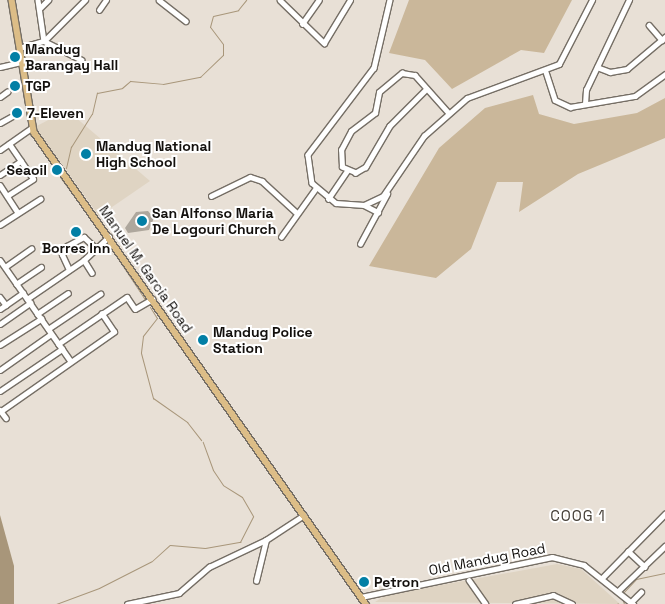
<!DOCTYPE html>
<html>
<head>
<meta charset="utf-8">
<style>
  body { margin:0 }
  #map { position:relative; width:665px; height:604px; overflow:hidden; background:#e8e0d6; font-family:"Space Grotesk",sans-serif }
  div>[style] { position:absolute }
  .built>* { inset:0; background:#dfd4c3 }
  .green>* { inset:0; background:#cab79a }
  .water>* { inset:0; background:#a8967a }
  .stream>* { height:1px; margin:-0.5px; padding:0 0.5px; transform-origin:0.5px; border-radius:0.5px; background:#a8967a }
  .building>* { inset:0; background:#aea79d }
  .roads { filter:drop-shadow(1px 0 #756e65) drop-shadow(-1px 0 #756e65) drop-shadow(0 1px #756e65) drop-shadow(0 -1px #756e65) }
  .minor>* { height:4.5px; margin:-2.25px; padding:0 2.25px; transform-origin:2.25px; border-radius:2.25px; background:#fff }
  .major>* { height:5.5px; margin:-2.75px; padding:0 2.75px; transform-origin:2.75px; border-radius:2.75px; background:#dcbd87 }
  .dots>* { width:14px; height:14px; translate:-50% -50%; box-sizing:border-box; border:2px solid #fff; border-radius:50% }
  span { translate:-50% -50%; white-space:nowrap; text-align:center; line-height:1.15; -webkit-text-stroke:4px #fff; paint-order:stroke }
  .poi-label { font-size:14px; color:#13100d; font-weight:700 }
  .left { translate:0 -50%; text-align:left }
  .right { translate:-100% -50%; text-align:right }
  .street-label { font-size:14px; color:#13100d }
  .neighbourhood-label { font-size:15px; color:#474139; letter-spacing:1px }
</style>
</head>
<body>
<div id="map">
  <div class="built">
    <div style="clip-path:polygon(67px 110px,150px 181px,99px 216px,35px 127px)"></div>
    <div style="clip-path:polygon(557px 564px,581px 569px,620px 604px,375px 602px,386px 595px)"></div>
  </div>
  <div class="green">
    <div style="clip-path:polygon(409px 0,572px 0,544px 53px,521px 50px,452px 89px,425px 60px,389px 53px)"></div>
    <div style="clip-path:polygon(533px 95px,539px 114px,574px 124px,637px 113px,665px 98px,665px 138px,578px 174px,519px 212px,523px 182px,497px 182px,471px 249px,436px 278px,369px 266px,439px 148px,485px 108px)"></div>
  </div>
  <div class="water">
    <div style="clip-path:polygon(0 515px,14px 566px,14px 604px,0 604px)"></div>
  </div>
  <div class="stream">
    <div style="left:66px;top:168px;width:22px;rotate:-77deg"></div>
    <div style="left:71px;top:147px;width:39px;rotate:-58deg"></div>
    <div style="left:92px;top:114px;width:22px;rotate:-77deg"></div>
    <div style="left:97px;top:93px;width:25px;rotate:-11deg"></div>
    <div style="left:122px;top:88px;width:11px;rotate:-41deg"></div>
    <div style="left:130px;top:81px;width:33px;rotate:5deg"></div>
    <div style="left:163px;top:84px;width:38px;rotate:-11deg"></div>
    <div style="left:200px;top:77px;width:32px;rotate:-44deg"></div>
    <div style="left:223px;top:55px;width:11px;rotate:-90deg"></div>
    <div style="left:223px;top:44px;width:21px;rotate:-127deg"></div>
    <div style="left:210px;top:27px;width:11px;rotate:-75deg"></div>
    <div style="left:213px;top:16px;width:26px;rotate:-13deg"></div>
    <div style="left:238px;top:10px;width:13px;rotate:-51deg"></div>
    <div style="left:60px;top:177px;width:76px;rotate:53.6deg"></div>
    <div style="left:107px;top:242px;width:71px;rotate:56.5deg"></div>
    <div style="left:150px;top:307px;width:13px;rotate:58deg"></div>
    <div style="left:157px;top:318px;width:23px;rotate:128deg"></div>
    <div style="left:143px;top:336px;width:17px;rotate:97deg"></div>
    <div style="left:141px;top:353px;width:47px;rotate:75.1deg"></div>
    <div style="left:153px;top:398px;width:42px;rotate:35.2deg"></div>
    <div style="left:187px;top:422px;width:23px;rotate:52deg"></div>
    <div style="left:623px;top:593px;width:19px;rotate:-47deg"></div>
    <div style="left:636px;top:579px;width:30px;rotate:-12deg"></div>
    <div style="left:622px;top:597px;width:7px;rotate:74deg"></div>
    <div style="left:56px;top:604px;width:46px;rotate:-20.4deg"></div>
    <div style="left:99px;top:588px;width:59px;rotate:-27deg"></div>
    <div style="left:152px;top:561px;width:24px;rotate:-42deg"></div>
    <div style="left:170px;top:545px;width:35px;rotate:5deg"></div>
    <div style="left:205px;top:548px;width:36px;rotate:-10deg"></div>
    <div style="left:240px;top:542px;width:29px;rotate:-63deg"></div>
    <div style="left:253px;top:516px;width:22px;rotate:-120deg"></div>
    <div style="left:242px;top:497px;width:22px;rotate:-148deg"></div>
    <div style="left:223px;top:485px;width:18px;rotate:-124deg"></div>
    <div style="left:213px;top:470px;width:30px;rotate:-110deg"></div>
    <div style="left:617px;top:604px;width:1px;rotate:-45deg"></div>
  </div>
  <div class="building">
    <div style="clip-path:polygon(148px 211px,154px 218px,149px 230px,128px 233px,125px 228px,136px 212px)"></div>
  </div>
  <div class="roads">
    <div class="minor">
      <div style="left:38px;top:0;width:41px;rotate:81.7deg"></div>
      <div style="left:159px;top:0;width:34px;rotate:38deg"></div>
      <div style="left:280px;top:0;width:62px;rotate:44.3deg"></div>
      <div style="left:324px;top:43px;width:50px;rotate:-58.8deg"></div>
      <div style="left:390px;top:0;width:70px;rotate:103.2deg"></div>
      <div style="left:374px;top:68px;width:109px;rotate:127.2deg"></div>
      <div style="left:308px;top:155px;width:28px;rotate:82deg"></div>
      <div style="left:312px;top:183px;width:31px;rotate:40deg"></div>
      <div style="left:336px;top:203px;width:28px;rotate:4deg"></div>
      <div style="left:364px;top:205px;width:21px;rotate:-25deg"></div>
      <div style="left:383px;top:196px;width:73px;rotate:-55.7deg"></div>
      <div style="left:424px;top:136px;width:57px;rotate:-41.5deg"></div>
      <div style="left:467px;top:98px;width:98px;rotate:-20.3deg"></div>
      <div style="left:559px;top:64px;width:72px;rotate:-62.7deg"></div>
      <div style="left:39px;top:9px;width:13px;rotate:-45deg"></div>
      <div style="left:99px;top:10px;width:12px;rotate:-55deg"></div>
      <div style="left:302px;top:24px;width:29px;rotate:-55deg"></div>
      <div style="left:649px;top:25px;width:20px;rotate:49deg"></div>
      <div style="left:44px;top:41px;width:42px;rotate:26.6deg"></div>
      <div style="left:19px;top:48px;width:26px;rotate:-16deg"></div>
      <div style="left:44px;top:41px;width:58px;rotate:-45deg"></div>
      <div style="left:0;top:67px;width:22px;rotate:-13deg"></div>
      <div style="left:597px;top:67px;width:14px;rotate:21deg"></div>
      <div style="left:610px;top:72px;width:17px;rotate:-10deg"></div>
      <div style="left:627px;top:69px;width:50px;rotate:-40.1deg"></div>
      <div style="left:546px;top:72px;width:29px;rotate:72deg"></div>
      <div style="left:555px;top:100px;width:17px;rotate:25deg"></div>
      <div style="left:570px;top:107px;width:66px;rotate:-9.6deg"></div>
      <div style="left:635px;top:96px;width:37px;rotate:-36deg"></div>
      <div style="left:427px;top:89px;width:52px;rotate:135deg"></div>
      <div style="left:390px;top:126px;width:48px;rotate:120.3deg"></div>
      <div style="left:366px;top:167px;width:12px;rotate:149deg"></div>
      <div style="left:356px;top:173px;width:15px;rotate:-157deg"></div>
      <div style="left:342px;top:167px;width:17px;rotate:-93deg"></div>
      <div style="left:341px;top:150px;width:21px;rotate:-62deg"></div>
      <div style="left:351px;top:131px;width:30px;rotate:-37deg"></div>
      <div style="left:375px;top:113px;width:21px;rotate:-79deg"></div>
      <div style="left:379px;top:92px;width:30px;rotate:-40deg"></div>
      <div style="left:402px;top:73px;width:13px;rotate:9deg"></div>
      <div style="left:415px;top:75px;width:51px;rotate:48.2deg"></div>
      <div style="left:0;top:97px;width:9px;rotate:-36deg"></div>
      <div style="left:585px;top:104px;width:14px;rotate:-86deg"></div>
      <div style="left:586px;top:90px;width:100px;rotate:-64.5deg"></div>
      <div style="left:0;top:123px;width:13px;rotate:-29deg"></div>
      <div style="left:0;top:150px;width:39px;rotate:-35deg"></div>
      <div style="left:0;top:175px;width:25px;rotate:-34deg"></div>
      <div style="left:0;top:185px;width:33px;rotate:57deg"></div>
      <div style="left:7px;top:196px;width:31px;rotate:-33deg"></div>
      <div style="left:33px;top:179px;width:42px;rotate:-124.4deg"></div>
      <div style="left:211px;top:196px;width:43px;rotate:-26deg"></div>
      <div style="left:250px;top:177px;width:13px;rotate:18deg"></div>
      <div style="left:262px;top:181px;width:46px;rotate:42.4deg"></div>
      <div style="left:328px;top:199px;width:34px;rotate:-56deg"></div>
      <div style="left:364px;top:205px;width:16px;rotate:27deg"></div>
      <div style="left:0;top:225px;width:48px;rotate:-33deg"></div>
      <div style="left:281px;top:237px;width:60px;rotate:-54.5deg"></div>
      <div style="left:360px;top:244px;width:57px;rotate:-61.6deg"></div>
      <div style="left:0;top:260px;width:122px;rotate:55deg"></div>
      <div style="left:84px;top:260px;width:15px;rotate:58deg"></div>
      <div style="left:5px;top:267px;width:32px;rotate:-35deg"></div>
      <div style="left:69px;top:270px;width:17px;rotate:-115deg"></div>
      <div style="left:62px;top:255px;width:10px;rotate:-61deg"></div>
      <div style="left:67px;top:246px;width:19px;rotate:-28deg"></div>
      <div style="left:84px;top:237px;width:16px;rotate:43deg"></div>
      <div style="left:16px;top:284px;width:30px;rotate:-34deg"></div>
      <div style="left:0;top:297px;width:10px;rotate:53deg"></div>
      <div style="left:27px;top:299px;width:69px;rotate:-34.4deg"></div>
      <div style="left:84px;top:260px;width:34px;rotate:-43deg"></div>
      <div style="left:0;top:309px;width:28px;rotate:-35deg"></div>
      <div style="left:37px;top:314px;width:37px;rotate:-34deg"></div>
      <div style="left:0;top:324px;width:37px;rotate:-35deg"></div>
      <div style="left:48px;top:329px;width:63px;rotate:-33.9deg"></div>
      <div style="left:58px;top:344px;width:83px;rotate:-34.3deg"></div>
      <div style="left:127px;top:297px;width:14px;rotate:56deg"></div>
      <div style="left:135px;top:309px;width:20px;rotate:-30deg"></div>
      <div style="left:0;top:345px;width:49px;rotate:-32.4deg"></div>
      <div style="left:0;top:370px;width:62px;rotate:-35.2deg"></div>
      <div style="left:0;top:391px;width:75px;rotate:-34.1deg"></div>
      <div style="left:0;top:410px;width:10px;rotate:53deg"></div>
      <div style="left:1px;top:411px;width:138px;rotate:-35deg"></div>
      <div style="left:114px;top:332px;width:22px;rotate:-124deg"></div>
      <div style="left:628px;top:551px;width:23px;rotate:43deg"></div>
      <div style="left:602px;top:578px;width:90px;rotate:-45.5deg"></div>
      <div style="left:469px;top:580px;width:29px;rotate:55deg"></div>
      <div style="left:256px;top:581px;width:42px;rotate:-76.3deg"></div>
      <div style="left:618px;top:591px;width:65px;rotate:-43.8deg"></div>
      <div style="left:361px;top:597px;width:195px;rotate:-11.8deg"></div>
      <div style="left:552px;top:557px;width:33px;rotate:14deg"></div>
      <div style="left:584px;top:565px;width:63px;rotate:38.5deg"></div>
      <div style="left:631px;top:602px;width:14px;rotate:-45deg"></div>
      <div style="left:127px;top:604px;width:53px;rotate:-11.9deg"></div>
      <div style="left:179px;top:593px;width:40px;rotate:-41deg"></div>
      <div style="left:209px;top:567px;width:63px;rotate:-25.3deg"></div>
      <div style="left:266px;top:540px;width:45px;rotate:-33.3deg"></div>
      <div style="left:515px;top:604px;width:39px;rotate:-13deg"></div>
      <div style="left:553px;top:595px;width:21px;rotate:25deg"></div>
    </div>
    <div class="major">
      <div style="left:12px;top:0;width:134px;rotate:80.5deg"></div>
      <div style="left:34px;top:132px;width:577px;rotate:54.88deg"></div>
    </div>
  </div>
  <div class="dots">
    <div style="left:15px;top:57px;background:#027fa5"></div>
    <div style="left:15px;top:86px;background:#027fa5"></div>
    <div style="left:17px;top:113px;background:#027fa5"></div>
    <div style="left:86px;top:154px;background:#027fa5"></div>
    <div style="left:57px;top:170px;background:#027fa5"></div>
    <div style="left:142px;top:221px;background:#027fa5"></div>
    <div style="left:76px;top:232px;background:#027fa5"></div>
    <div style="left:203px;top:340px;background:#027fa5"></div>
    <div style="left:364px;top:582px;background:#027fa5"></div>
  </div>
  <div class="poi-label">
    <span class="left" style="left:25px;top:57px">Mandug<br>Barangay Hall</span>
    <span class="left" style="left:25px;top:86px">TGP</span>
    <span class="left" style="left:27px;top:113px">7-Eleven</span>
    <span class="left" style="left:96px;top:154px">Mandug National<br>High School</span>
    <span class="right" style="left:47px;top:170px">Seaoil</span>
    <span class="left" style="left:152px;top:221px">San Alfonso Maria<br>De Logouri Church</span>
    <span style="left:76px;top:248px">Borres Inn</span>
    <span class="left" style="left:213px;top:340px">Mandug Police<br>Station</span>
    <span class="left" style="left:374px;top:582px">Petron</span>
  </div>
  <div class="street-label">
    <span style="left:146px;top:269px;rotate:55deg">Manuel M. Garcia Road</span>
    <span style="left:487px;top:559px;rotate:-11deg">Old Mandug Road</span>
  </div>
  <div class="neighbourhood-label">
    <span style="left:578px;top:516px">COOG 1</span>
  </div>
</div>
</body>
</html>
